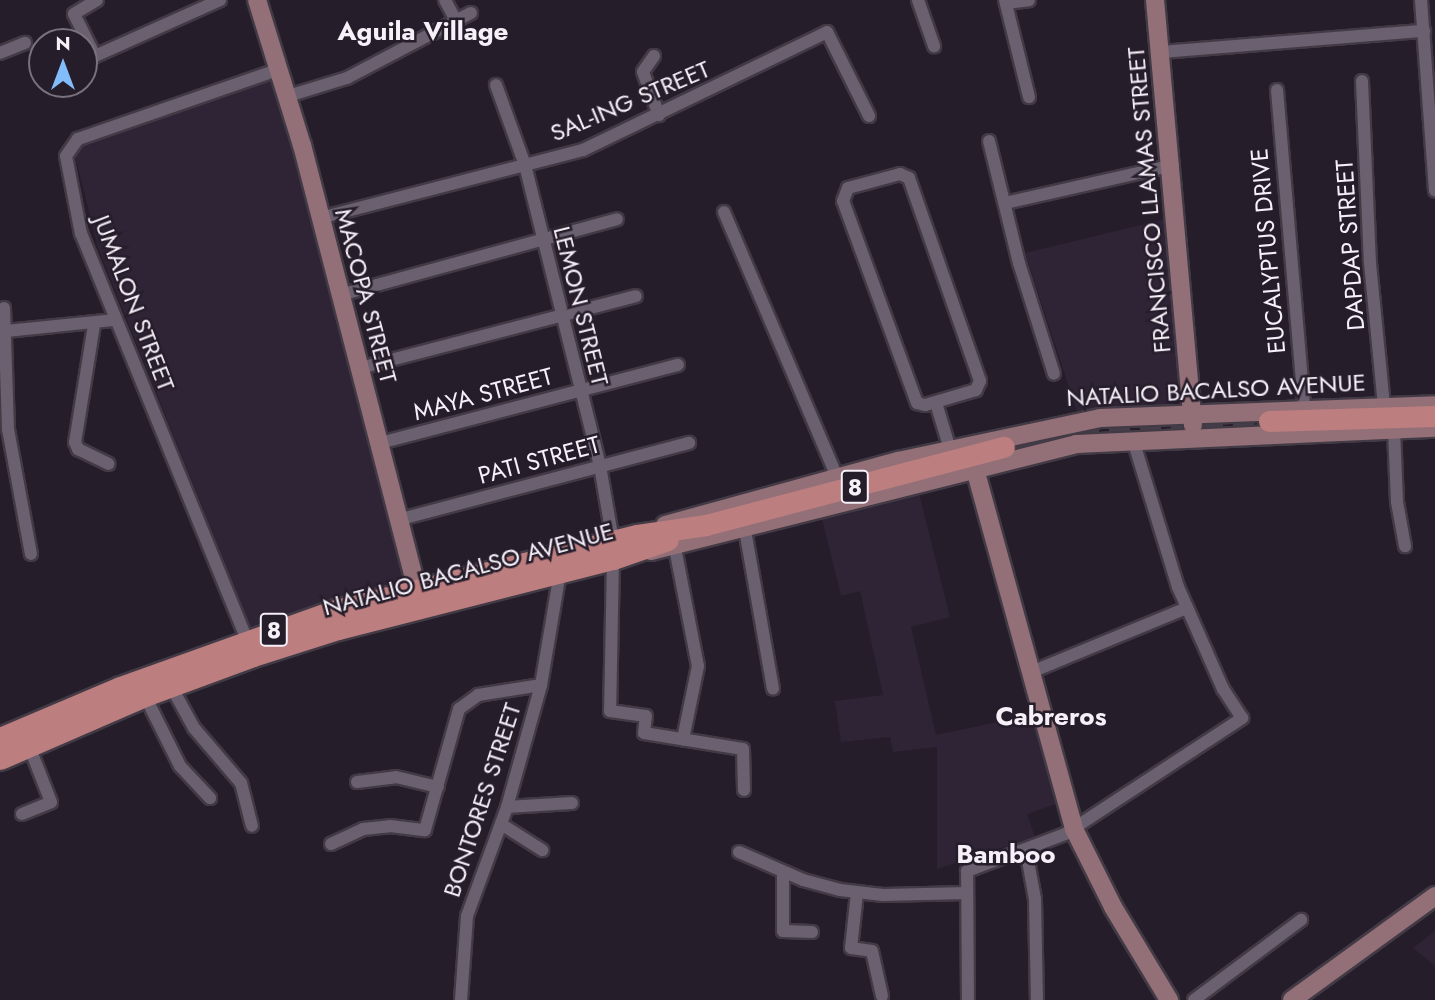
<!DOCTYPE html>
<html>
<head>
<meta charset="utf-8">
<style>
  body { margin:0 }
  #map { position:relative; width:1435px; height:1000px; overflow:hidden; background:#261d2a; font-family:Jost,sans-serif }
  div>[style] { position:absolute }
  .built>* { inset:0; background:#2f2336 }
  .primary-tunnel>* { height:21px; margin-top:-10.5px; transform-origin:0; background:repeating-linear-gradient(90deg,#453d49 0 21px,transparent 0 31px) }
  .roads { filter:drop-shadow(2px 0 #423a45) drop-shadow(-2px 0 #423a45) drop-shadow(0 2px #423a45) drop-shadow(0 -2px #423a45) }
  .street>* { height:12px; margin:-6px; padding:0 6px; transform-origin:6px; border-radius:6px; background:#6a606f }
  .secondary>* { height:18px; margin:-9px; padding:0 9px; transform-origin:9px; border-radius:9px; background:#936f77 }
  .primary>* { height:21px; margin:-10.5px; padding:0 10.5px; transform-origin:10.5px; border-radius:10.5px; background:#bc7e7f }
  span { translate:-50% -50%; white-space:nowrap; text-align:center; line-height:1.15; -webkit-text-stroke:5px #261d2a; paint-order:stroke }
  .shield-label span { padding:2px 5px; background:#261d2a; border:2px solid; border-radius:5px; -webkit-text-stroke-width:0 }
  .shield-label { font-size:23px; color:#f6f0f9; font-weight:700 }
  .street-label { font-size:24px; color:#f6f0f9 }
  .neighbourhood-label { font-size:26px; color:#f6f0f9; font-weight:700 }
  .north { position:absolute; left:28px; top:28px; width:70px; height:70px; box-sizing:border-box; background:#261d2a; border:2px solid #79717d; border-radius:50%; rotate:0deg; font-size:19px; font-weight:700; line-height:28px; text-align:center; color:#f6f0f9 }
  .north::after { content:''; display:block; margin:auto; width:24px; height:32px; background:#83bcfa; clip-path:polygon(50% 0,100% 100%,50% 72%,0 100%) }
</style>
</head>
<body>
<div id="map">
  <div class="built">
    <div style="clip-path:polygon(278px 76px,409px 580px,252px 630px,98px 248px,73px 148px)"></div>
    <div style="clip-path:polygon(1166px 219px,1180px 393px,1175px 402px,1156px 408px,1078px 415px,1025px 253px)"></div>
    <div style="clip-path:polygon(919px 493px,950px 617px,911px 627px,936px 735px,1036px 714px,1056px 804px,1027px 814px,1035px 837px,937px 869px,937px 747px,893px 752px,890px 737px,841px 742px,835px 701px,883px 695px,860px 591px,841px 596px,822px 519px)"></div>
    <div style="clip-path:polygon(1435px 931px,1435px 966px,1413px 948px)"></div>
  </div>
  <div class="primary-tunnel">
    <div style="left:1004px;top:447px;width:75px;rotate:-10.7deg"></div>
    <div style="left:1078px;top:433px;width:191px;rotate:-3.6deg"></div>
  </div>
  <div class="roads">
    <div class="street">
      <div style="left:97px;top:0;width:27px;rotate:149deg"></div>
      <div style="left:74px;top:14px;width:47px;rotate:63.4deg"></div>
      <div style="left:95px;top:56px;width:137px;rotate:-24.1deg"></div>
      <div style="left:445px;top:0;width:24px;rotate:62deg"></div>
      <div style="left:918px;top:0;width:49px;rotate:70.8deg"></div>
      <div style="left:1005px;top:0;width:100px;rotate:76.1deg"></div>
      <div style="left:1421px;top:0;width:191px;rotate:85.8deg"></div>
      <div style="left:1006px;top:3px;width:23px;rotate:-7deg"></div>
      <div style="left:1161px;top:52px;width:264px;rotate:-4.6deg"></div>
      <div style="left:0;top:53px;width:27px;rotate:-22deg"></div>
      <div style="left:654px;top:56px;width:19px;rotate:125deg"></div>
      <div style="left:643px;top:72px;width:46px;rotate:69.6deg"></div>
      <div style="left:1362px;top:81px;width:182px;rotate:87.5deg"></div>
      <div style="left:1370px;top:263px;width:144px;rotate:84.4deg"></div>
      <div style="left:496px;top:85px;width:85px;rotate:70.1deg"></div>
      <div style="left:525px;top:165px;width:310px;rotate:76deg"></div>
      <div style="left:600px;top:466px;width:76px;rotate:80.2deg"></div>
      <div style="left:1277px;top:90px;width:319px;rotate:85.1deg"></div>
      <div style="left:288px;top:96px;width:62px;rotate:-17deg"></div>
      <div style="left:347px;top:78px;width:140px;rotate:-27.7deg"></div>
      <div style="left:989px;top:141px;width:126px;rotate:76.2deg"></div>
      <div style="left:1019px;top:263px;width:116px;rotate:72.5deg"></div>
      <div style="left:900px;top:174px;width:10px;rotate:24deg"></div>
      <div style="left:909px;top:178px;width:215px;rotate:70.7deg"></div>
      <div style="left:980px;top:381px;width:10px;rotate:114deg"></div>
      <div style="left:976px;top:390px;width:53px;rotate:163.6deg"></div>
      <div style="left:925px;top:405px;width:8px;rotate:-166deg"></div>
      <div style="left:917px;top:403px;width:215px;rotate:-110.1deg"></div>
      <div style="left:843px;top:201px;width:14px;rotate:-69deg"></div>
      <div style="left:848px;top:188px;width:54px;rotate:-15.1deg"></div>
      <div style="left:1005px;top:203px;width:172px;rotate:-12.7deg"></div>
      <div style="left:724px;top:212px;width:288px;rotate:66.9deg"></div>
      <div style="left:320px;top:218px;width:272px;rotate:-14.5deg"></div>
      <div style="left:583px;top:150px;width:271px;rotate:-25.8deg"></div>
      <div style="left:827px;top:32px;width:94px;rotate:63.4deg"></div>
      <div style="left:340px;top:295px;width:287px;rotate:-15.3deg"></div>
      <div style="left:4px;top:308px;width:121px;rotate:88.1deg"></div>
      <div style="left:8px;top:429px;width:127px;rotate:79.6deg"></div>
      <div style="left:94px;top:325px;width:119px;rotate:99.2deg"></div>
      <div style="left:75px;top:442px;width:8px;rotate:67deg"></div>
      <div style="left:78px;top:449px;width:34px;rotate:26deg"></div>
      <div style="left:6px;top:331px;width:110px;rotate:-5.8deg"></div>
      <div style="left:360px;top:368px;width:285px;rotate:-14.6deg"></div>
      <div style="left:936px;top:403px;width:48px;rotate:73.1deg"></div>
      <div style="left:1394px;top:430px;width:72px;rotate:87.6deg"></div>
      <div style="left:1397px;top:502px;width:45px;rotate:79.7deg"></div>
      <div style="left:380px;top:443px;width:308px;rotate:-14.7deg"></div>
      <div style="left:401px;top:519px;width:298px;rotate:-14.8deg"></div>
      <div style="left:745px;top:530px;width:161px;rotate:80deg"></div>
      <div style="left:675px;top:548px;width:120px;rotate:79deg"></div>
      <div style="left:698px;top:666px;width:75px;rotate:101.6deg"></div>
      <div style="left:613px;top:559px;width:152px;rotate:91.1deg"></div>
      <div style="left:610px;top:711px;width:36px;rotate:8deg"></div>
      <div style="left:646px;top:716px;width:17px;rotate:97deg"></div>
      <div style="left:644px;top:733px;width:100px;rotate:9.2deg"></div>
      <div style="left:743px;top:749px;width:41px;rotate:88.6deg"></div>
      <div style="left:247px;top:640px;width:439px;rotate:-112.2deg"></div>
      <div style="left:81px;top:234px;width:79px;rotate:-100.9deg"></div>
      <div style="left:66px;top:156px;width:21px;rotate:-55deg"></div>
      <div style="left:78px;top:139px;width:214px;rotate:-19.1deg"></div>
      <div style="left:1029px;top:673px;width:171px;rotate:-22.4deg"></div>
      <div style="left:171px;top:686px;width:48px;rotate:61.3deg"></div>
      <div style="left:194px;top:728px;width:72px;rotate:49.5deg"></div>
      <div style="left:241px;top:783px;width:44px;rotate:75.7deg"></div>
      <div style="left:145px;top:696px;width:78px;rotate:63.4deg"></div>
      <div style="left:180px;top:766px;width:44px;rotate:46.8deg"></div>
      <div style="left:357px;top:782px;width:39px;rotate:-7deg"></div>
      <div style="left:396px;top:777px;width:43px;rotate:13.4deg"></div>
      <div style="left:507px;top:807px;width:65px;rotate:-3.5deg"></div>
      <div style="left:22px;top:814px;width:31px;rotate:-22deg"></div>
      <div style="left:51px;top:802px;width:60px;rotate:-111.4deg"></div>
      <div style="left:501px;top:824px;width:49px;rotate:32.4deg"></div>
      <div style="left:331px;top:844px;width:35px;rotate:-25deg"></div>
      <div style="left:363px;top:829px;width:27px;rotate:-6deg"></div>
      <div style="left:390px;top:826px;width:35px;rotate:7deg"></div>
      <div style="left:425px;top:830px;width:126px;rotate:-74.3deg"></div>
      <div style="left:459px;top:709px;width:24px;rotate:-36deg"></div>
      <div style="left:478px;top:695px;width:64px;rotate:-9deg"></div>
      <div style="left:1026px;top:850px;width:50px;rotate:79.6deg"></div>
      <div style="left:1035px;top:899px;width:101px;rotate:88.9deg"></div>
      <div style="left:739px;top:852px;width:70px;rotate:23.6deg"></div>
      <div style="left:803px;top:880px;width:38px;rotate:15deg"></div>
      <div style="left:840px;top:890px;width:43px;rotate:6.6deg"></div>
      <div style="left:883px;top:895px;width:84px;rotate:-1.4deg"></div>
      <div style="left:783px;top:872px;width:59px;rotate:90deg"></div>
      <div style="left:783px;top:931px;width:29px;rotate:2deg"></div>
      <div style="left:857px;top:893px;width:55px;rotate:96.2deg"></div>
      <div style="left:851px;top:948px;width:21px;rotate:8deg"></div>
      <div style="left:872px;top:951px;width:46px;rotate:77.5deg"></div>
      <div style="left:461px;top:1000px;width:84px;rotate:-85.9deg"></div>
      <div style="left:467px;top:916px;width:116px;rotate:-69.8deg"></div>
      <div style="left:507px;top:807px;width:127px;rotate:-74.4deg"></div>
      <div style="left:541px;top:685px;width:114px;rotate:-80.4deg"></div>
      <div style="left:968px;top:1000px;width:129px;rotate:-90.4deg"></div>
      <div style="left:967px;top:871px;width:105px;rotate:-20.7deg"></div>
      <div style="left:1065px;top:834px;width:212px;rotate:-33.2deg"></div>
      <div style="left:1242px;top:718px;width:35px;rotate:-123deg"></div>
      <div style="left:1223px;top:689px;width:111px;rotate:-113.8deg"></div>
      <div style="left:1178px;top:587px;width:154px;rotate:-107deg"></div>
      <div style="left:1194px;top:1000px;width:134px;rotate:-36.8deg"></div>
    </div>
    <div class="secondary">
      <div style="left:257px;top:0;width:152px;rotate:72.8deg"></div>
      <div style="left:302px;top:145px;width:470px;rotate:75.5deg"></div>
      <div style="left:1155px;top:0;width:427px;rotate:84.9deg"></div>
      <div style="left:975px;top:469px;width:373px;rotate:74.6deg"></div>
      <div style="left:1074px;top:829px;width:87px;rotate:63.4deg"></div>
      <div style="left:1113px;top:907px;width:109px;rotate:58.9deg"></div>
      <div style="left:665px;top:525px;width:242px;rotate:-15.4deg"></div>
      <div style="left:898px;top:461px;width:207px;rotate:-12deg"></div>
      <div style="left:1100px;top:418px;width:335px;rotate:-2.2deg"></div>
      <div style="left:651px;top:551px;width:438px;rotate:-14.1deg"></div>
      <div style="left:1076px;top:444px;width:359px;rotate:-2.6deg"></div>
      <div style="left:1292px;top:1000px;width:177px;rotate:-36deg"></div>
    </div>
    <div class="primary">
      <div style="left:1269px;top:421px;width:166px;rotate:-1.7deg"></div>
      <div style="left:0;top:738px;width:130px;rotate:-23deg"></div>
      <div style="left:120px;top:687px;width:225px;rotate:-19.7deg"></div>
      <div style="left:332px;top:611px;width:314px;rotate:-14deg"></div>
      <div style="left:637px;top:535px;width:70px;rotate:-8.2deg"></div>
      <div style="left:706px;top:525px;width:308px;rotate:-14.7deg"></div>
      <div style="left:0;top:759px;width:158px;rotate:-23.5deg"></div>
      <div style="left:145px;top:696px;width:115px;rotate:-20.3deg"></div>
      <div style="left:253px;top:656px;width:89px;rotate:-17.6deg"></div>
      <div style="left:338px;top:629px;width:284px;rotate:-14.3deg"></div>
      <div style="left:613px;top:559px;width:58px;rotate:-19.1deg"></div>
    </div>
  </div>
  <div class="shield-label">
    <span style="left:855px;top:487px">8</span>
    <span style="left:274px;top:630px">8</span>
  </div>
  <div class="street-label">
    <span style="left:630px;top:101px;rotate:-23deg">SAL-ING STREET</span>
    <span style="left:1149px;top:200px;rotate:-95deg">FRANCISCO LLAMAS STREET</span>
    <span style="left:1350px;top:245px;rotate:-94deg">DAPDAP STREET</span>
    <span style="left:1268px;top:251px;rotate:-95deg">EUCALYPTUS DRIVE</span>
    <span style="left:366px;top:296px;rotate:75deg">MACOPA STREET</span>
    <span style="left:134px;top:303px;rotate:69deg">JUMALON STREET</span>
    <span style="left:581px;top:306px;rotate:76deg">LEMON STREET</span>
    <span style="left:1216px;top:390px;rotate:-3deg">NATALIO BACALSO AVENUE</span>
    <span style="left:483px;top:394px;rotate:-15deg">MAYA STREET</span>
    <span style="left:539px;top:460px;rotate:-15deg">PATI STREET</span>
    <span style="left:468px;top:569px;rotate:-15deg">NATALIO BACALSO AVENUE</span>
    <span style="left:482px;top:800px;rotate:-72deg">BONTORES STREET</span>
  </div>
  <div class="neighbourhood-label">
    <span style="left:423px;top:32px">Aguila Village</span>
    <span style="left:1051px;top:717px">Cabreros</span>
    <span style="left:1006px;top:855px">Bamboo</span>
  </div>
  <div class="north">N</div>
</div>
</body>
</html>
